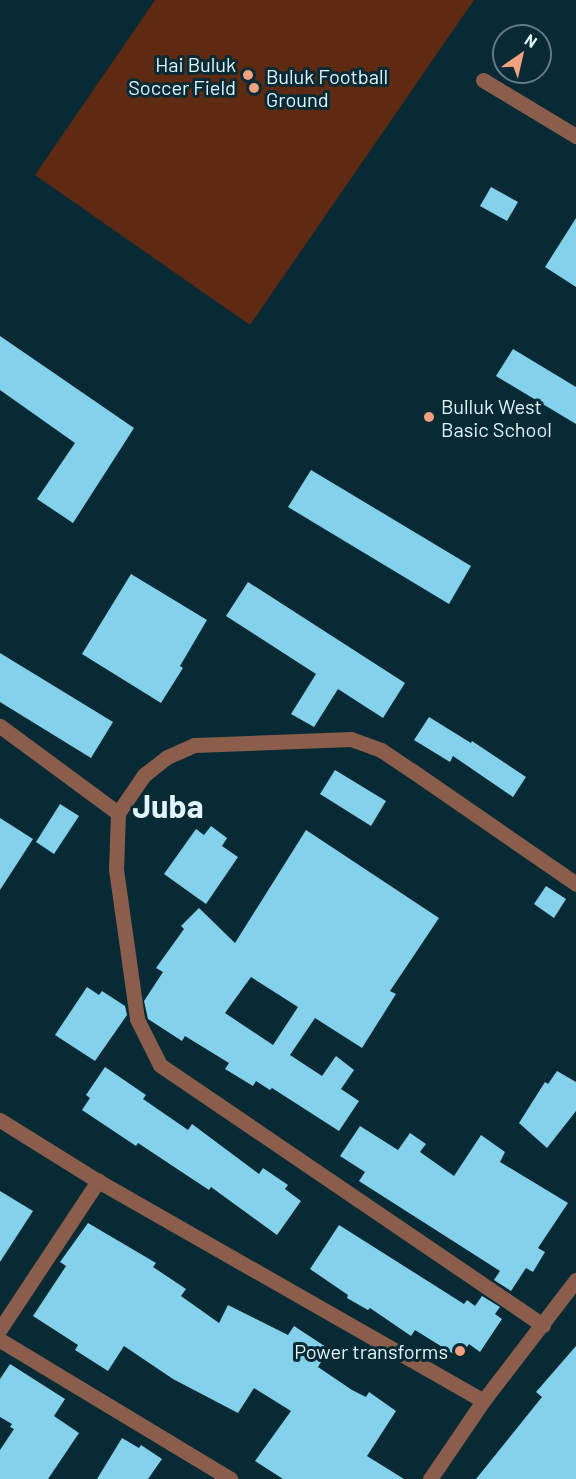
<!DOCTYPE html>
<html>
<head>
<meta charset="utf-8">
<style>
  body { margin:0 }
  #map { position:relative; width:576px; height:1479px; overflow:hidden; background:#072a35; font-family:Barlow,sans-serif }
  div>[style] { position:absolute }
  .green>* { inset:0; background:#5e2a11 }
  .building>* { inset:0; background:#84d1ec }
  .minor>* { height:15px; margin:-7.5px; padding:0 7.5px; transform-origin:7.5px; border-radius:7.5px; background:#8a5e4b }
  .dots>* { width:16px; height:16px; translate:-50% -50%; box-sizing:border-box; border:3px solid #072a35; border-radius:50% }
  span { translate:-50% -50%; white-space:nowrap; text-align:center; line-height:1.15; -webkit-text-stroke:6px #072a35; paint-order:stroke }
  .poi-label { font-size:20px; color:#e3f5fc }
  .right { translate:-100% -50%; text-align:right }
  .left { translate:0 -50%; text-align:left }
  .town-label { font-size:32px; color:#e3f5fc; font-weight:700 }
  .north { position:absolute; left:492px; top:24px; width:60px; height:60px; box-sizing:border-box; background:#072a35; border:2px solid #5f7b85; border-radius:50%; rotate:34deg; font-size:16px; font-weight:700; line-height:24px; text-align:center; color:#e3f5fc }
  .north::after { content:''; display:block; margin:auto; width:21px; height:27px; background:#f1a17d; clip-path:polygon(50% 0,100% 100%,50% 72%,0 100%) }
</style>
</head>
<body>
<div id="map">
  <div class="green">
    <div style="clip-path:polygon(155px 0,474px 0,250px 325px,35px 175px)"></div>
  </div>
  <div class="building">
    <div style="clip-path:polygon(491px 187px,518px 202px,507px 221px,480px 206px)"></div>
    <div style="clip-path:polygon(576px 218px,576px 287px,545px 267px)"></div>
    <div style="clip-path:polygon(0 336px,134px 428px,73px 523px,37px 499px,75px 443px,0 390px)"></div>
    <div style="clip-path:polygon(513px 349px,576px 387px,576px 424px,496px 376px)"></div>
    <div style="clip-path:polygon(311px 470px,471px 566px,449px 604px,288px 507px)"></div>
    <div style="clip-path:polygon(131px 574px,207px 620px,180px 666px,183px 668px,161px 703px,82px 654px)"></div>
    <div style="clip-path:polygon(248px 582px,405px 683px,383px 718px,338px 689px,314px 727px,291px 714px,316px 674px,226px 616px)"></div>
    <div style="clip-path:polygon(0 653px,113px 722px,91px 758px,0 702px)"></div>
    <div style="clip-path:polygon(429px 717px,471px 743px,472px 741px,526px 777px,513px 797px,453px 756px,450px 762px,414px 740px)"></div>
    <div style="clip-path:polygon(335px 770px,386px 801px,371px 826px,320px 794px)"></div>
    <div style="clip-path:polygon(60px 804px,79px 816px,54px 854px,36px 842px)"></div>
    <div style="clip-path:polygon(0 818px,33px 839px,0 890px)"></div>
    <div style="clip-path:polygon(211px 826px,227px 838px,222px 846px,238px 857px,206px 904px,164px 874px,196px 829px,204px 835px)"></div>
    <div style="clip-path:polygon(evenodd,306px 830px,439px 918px,390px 991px,396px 994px,362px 1048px,315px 1018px,290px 1055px,322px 1076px,336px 1056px,354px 1070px,341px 1089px,359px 1101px,339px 1131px,272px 1088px,270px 1090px,256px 1081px,253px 1086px,225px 1069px,229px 1063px,185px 1036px,182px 1041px,148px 1019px,144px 1001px,163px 972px,156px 968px,184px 929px,181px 926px,199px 908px,235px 943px,306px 830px,251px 977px,298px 1007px,273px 1045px,225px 1013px,251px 977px)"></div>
    <div style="clip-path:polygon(546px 886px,566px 899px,554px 918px,534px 904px)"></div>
    <div style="clip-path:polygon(87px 987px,99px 995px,102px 991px,125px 1006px,127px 1015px,95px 1061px,55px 1035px)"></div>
    <div style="clip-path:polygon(105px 1067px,146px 1095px,143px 1099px,188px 1130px,192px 1124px,259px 1174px,263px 1168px,288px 1185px,285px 1189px,301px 1201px,277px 1235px,211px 1187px,209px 1190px,138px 1143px,136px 1146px,82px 1110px,90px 1098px,86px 1095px)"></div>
    <div style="clip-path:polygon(557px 1071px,576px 1082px,576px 1111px,547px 1148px,519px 1123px,545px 1082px,548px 1084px)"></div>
    <div style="clip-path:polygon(360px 1126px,398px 1150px,410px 1133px,426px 1144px,420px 1152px,454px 1176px,481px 1135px,505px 1152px,500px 1162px,568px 1203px,538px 1248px,545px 1252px,533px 1272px,526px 1268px,511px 1291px,494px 1280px,500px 1271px,359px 1181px,365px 1172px,340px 1156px)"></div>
    <div style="clip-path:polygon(0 1191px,33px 1211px,0 1262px)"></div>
    <div style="clip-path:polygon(88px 1223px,156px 1263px,153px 1267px,186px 1289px,181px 1296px,219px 1323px,228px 1305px,288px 1335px,294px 1326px,329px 1349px,318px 1367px,352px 1390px,366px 1397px,369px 1392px,396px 1411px,367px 1456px,404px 1479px,283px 1479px,255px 1461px,291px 1411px,254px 1388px,238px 1413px,173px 1379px,124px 1346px,108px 1371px,75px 1350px,78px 1345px,33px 1316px,66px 1266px,60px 1262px)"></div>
    <div style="clip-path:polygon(339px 1225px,464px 1304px,467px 1300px,475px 1306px,482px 1296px,500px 1307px,495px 1314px,502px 1319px,480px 1352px,469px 1344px,460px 1358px,415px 1330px,411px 1336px,370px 1308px,368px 1310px,347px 1298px,348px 1295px,310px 1269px)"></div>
    <div style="clip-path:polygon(576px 1346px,576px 1479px,476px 1479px,542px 1397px,536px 1392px)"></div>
    <div style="clip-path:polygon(10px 1364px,65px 1399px,54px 1416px,79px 1433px,48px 1479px,0 1479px,0 1450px,14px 1429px,10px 1427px,12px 1424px,0 1417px,0 1379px)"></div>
    <div style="clip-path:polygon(122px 1438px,139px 1448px,141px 1445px,162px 1459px,148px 1479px,97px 1479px)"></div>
  </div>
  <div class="minor">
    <div style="left:483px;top:80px;width:109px;rotate:31.1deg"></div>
    <div style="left:0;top:726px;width:147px;rotate:36.4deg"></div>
    <div style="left:118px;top:813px;width:56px;rotate:92deg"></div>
    <div style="left:116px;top:869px;width:151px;rotate:82deg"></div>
    <div style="left:137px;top:1019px;width:51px;rotate:63.4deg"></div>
    <div style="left:160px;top:1065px;width:463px;rotate:34.2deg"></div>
    <div style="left:118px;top:813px;width:46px;rotate:-55.6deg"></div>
    <div style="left:144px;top:775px;width:29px;rotate:-38deg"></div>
    <div style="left:167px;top:757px;width:30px;rotate:-24deg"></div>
    <div style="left:194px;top:745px;width:157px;rotate:-2.2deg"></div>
    <div style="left:351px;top:739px;width:32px;rotate:20deg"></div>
    <div style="left:381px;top:750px;width:36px;rotate:34deg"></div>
    <div style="left:411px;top:770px;width:201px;rotate:34.6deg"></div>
    <div style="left:0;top:1120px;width:115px;rotate:31.9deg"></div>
    <div style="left:98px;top:1181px;width:443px;rotate:29.7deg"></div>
    <div style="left:0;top:1329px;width:178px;rotate:-56.5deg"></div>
    <div style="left:0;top:1340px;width:269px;rotate:31.1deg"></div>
    <div style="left:430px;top:1479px;width:94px;rotate:-55.8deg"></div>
    <div style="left:483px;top:1401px;width:153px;rotate:-52.5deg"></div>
  </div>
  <div class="dots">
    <div style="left:248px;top:75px;background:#f1a17d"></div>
    <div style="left:254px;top:88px;background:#f1a17d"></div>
    <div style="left:429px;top:417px;background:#f1a17d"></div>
    <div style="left:460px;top:1351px;background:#f1a17d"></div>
  </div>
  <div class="poi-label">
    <span class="right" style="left:236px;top:76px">Hai Buluk<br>Soccer Field</span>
    <span class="left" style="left:266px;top:88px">Buluk Football<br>Ground</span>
    <span class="left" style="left:441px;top:418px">Bulluk West<br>Basic School</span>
    <span class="right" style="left:448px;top:1351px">Power transforms</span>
  </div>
  <div class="town-label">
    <span style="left:168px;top:805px">Juba</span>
  </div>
  <div class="north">N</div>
</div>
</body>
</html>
